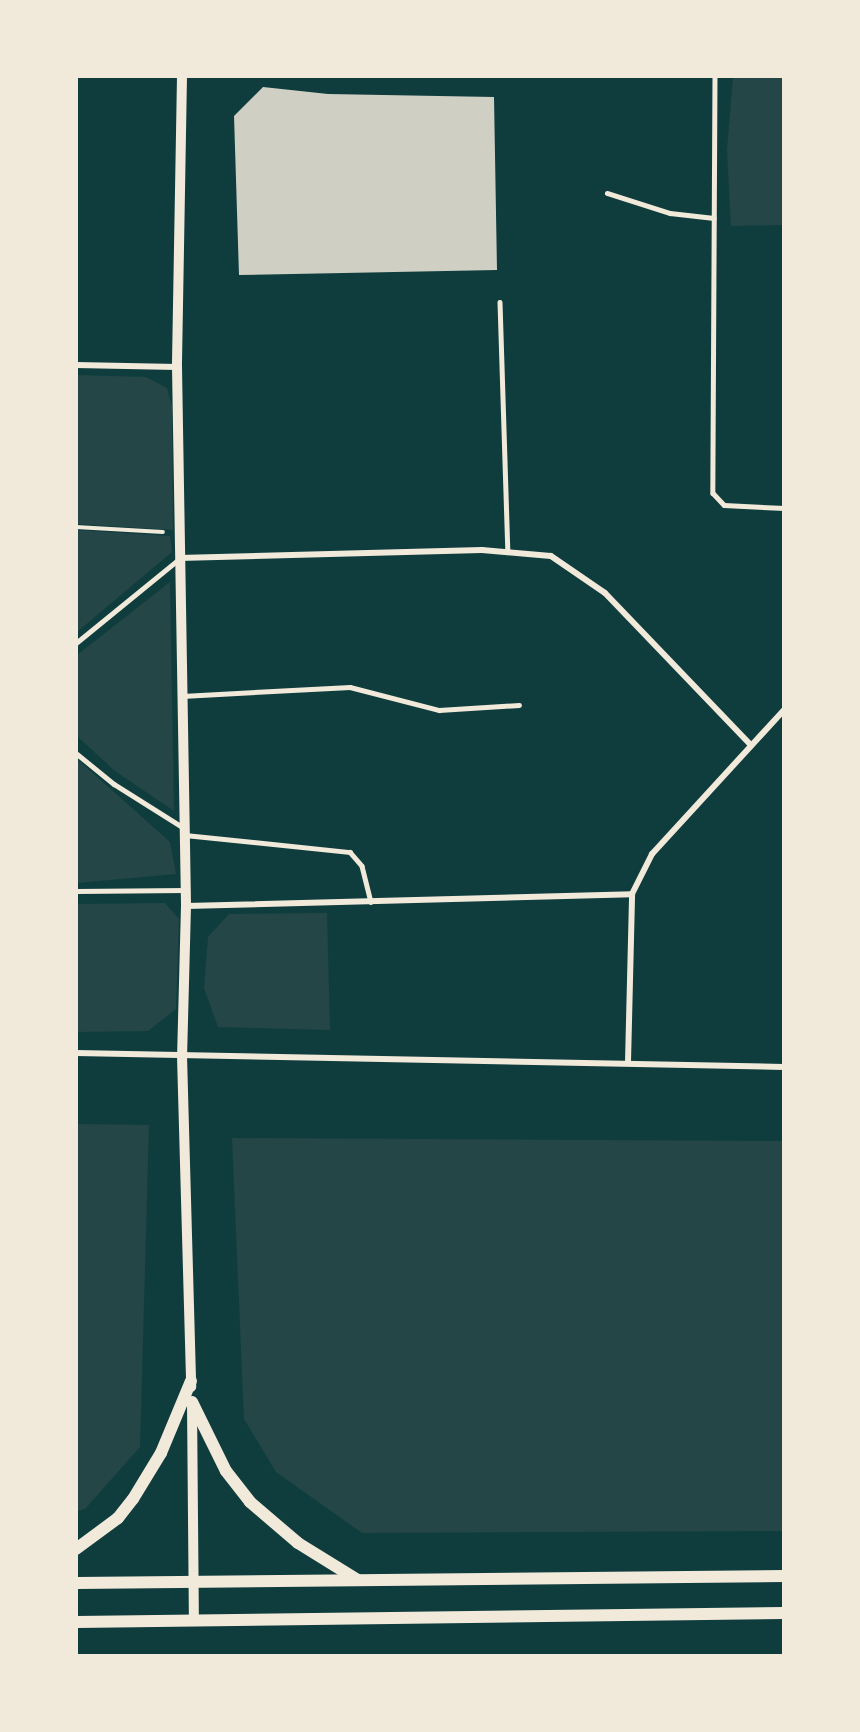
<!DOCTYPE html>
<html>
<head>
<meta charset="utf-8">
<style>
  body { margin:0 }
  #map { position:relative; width:860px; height:1732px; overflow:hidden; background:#0f3d3e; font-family:Manrope,sans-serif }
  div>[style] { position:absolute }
  .green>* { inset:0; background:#244646 }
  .building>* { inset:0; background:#cfcfc3 }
  .path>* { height:4px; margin:-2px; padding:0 2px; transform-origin:2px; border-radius:2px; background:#f1e9da }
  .service>* { height:4.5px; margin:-2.25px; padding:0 2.25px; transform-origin:2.25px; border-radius:2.25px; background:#f1e9da }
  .minor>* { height:6px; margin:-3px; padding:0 3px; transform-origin:3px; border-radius:3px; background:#f1e9da }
  .tertiary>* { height:10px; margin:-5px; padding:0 5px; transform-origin:5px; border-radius:5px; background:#f1e9da }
  .secondary>* { height:12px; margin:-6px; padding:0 6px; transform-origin:6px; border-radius:6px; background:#f1e9da }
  span { translate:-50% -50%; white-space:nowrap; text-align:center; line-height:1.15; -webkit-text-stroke:6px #f1e9da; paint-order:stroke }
  .frame { position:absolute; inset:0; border:78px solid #f1e9da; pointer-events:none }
</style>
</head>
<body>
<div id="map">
  <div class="green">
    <div style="clip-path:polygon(733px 76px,783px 77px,783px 225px,731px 226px,727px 150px)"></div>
    <div style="clip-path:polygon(76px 375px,146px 377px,167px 388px,172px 406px,173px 530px,77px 524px)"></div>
    <div style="clip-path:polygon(77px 530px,170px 536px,172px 552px,77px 632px)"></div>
    <div style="clip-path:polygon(170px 582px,174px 811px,115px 771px,76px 735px,77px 655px)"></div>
    <div style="clip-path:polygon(76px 758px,170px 842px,176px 874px,77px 883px)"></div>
    <div style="clip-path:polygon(165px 903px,179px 919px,176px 1009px,148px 1031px,77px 1032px,77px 904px)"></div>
    <div style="clip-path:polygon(327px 913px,330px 1030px,218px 1027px,204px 988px,208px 937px,229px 914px)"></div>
    <div style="clip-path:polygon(77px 1124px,149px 1125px,140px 1447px,85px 1509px,77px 1511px)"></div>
    <div style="clip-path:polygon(232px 1138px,783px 1141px,783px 1531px,362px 1533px,276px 1472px,244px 1419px)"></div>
  </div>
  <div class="building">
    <div style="clip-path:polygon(263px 87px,328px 94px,494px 97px,497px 270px,239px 275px,234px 116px)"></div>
  </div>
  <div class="path">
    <div style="left:76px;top:527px;width:87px;rotate:3.3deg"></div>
  </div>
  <div class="service">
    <div style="left:715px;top:76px;width:417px;rotate:90.3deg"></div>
    <div style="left:713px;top:493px;width:16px;rotate:47deg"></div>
    <div style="left:724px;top:505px;width:60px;rotate:2.9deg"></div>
    <div style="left:607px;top:193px;width:66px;rotate:17.6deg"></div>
    <div style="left:670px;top:213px;width:44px;rotate:6.5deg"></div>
    <div style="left:500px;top:302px;width:249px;rotate:88.2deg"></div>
    <div style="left:76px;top:643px;width:133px;rotate:-39.2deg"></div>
    <div style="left:182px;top:696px;width:168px;rotate:-3.1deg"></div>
    <div style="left:350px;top:687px;width:92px;rotate:14.5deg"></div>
    <div style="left:439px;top:710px;width:80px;rotate:-3.6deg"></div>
    <div style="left:76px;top:753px;width:49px;rotate:39.2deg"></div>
    <div style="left:114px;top:784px;width:83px;rotate:32.2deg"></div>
    <div style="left:185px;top:835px;width:166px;rotate:5.9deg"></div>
    <div style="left:350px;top:852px;width:18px;rotate:49deg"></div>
    <div style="left:362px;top:866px;width:37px;rotate:76deg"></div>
    <div style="left:76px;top:891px;width:109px;rotate:-0.5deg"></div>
  </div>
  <div class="minor">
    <div style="left:76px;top:365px;width:101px;rotate:1.1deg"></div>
    <div style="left:179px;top:558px;width:303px;rotate:-1.5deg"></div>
    <div style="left:482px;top:550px;width:69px;rotate:5deg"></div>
    <div style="left:551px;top:556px;width:65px;rotate:34.4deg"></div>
    <div style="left:605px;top:593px;width:211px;rotate:46.2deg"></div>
    <div style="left:186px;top:906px;width:446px;rotate:-1.5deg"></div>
    <div style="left:76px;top:1053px;width:708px;rotate:1.13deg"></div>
    <div style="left:628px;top:1062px;width:168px;rotate:-88.6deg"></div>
    <div style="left:632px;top:894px;width:45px;rotate:-63.4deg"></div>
    <div style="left:652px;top:854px;width:195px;rotate:-47.5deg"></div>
  </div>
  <div class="tertiary">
    <div style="left:182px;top:76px;width:291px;rotate:91deg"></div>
    <div style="left:177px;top:367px;width:539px;rotate:89.04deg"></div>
    <div style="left:186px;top:906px;width:150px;rotate:91.5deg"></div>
    <div style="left:182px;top:1056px;width:331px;rotate:88.4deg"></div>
    <div style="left:192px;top:1403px;width:218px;rotate:89.5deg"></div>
  </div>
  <div class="secondary">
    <div style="left:192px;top:1402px;width:77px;rotate:63.8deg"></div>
    <div style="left:226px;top:1471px;width:39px;rotate:52deg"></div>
    <div style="left:250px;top:1502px;width:63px;rotate:40.5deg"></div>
    <div style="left:298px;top:1543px;width:70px;rotate:31.7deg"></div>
    <div style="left:76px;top:1549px;width:52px;rotate:-36.4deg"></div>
    <div style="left:118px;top:1518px;width:24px;rotate:-52deg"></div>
    <div style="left:133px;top:1499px;width:54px;rotate:-58.7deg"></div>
    <div style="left:161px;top:1453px;width:78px;rotate:-67.4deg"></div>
    <div style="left:76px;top:1583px;width:708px;rotate:-0.57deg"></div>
    <div style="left:76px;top:1622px;width:708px;rotate:-0.73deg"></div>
  </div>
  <div class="frame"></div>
</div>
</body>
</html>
